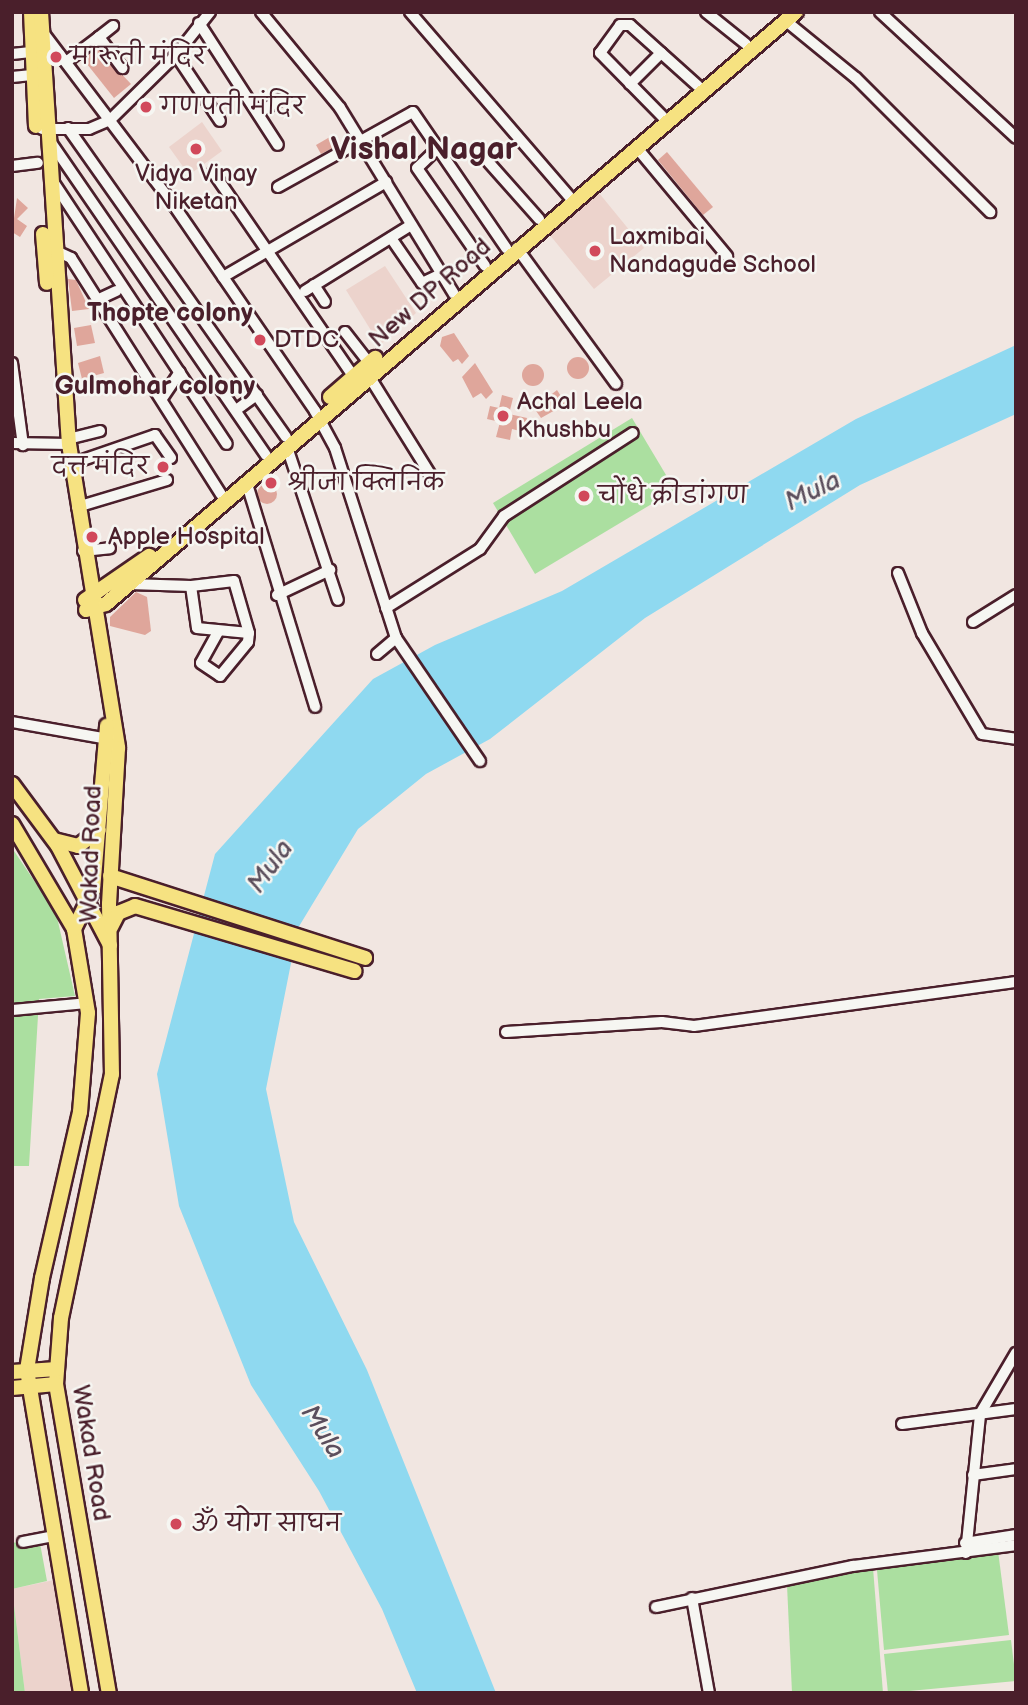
<!DOCTYPE html>
<html>
<head>
<meta charset="utf-8">
<style>
  body { margin:0 }
  #map { position:relative; width:1028px; height:1705px; overflow:hidden; background:#f1e6e1; font-family:"Balsamiq Sans","Playpen Sans Deva",sans-serif }
  div>[style] { position:absolute }
  .built>* { inset:0; background:#ecd3cc }
  .green>* { inset:0; background:#abdfa0 }
  .water>* { inset:0; background:#8fd9f0 }
  .building>* { inset:0; background:#dfa69b }
  .round { border-radius:50% }
  .roads { filter:drop-shadow(2px 0 #4a1f2b) drop-shadow(-2px 0 #4a1f2b) drop-shadow(0 2px #4a1f2b) drop-shadow(0 -2px #4a1f2b) }
  .minor>* { height:10px; margin:-5px; padding:0 5px; transform-origin:5px; border-radius:5px; background:#f6f6f2 }
  .major>* { height:14px; margin:-7px; padding:0 7px; transform-origin:7px; border-radius:7px; background:#f6e281 }
  .dots>* { width:19px; height:19px; translate:-50% -50%; box-sizing:border-box; border:4px solid #f6f6f2; border-radius:50% }
  span { translate:-50% -50%; white-space:nowrap; text-align:center; line-height:1.15; -webkit-text-stroke:5px #f6f6f2; paint-order:stroke }
  .poi-label { font-size:24px; color:#4a1f2b }
  .left { translate:0 -50%; text-align:left }
  .right { translate:-100% -50%; text-align:right }
  .street-label { font-size:24px; color:#4a1f2b }
  .neighbourhood-label { font-size:26px; color:#4a1f2b; font-weight:700 }
  .water-label { font-size:26px; color:#5b4e5c; font-style:italic }
  .district-label { font-size:32px; color:#4a1f2b; font-weight:700 }
  .frame { position:absolute; inset:0; border:14px solid #4a1f2b; pointer-events:none }
</style>
</head>
<body>
<div id="map">
  <div class="built">
    <div style="clip-path:polygon(202px 122px,222px 151px,189px 175px,169px 147px)"></div>
    <div style="clip-path:polygon(599px 193px,644px 248px,594px 289px,549px 234px)"></div>
    <div style="clip-path:polygon(385px 266px,416px 313px,380px 345px,346px 290px)"></div>
    <div style="clip-path:polygon(54px 1580px,72px 1693px,25px 1693px,12px 1589px)"></div>
  </div>
  <div class="green">
    <div style="clip-path:polygon(632px 418px,675px 490px,535px 574px,493px 503px)"></div>
    <div style="clip-path:polygon(12px 848px,56px 913px,75px 996px,39px 999px,29px 1166px,12px 1166px)"></div>
    <div style="clip-path:polygon(39px 1538px,47px 1581px,12px 1589px,25px 1693px,12px 1693px,12px 1543px)"></div>
    <div style="clip-path:polygon(998px 1551px,1009px 1635px,884px 1650px,877px 1570px)"></div>
    <div style="clip-path:polygon(873px 1568px,883px 1693px,792px 1693px,787px 1585px)"></div>
    <div style="clip-path:polygon(1011px 1640px,1016px 1681px,888px 1693px,884px 1654px)"></div>
  </div>
  <div class="water">
    <div style="clip-path:polygon(1016px 345px,1016px 414px,860px 485px,645px 618px,490px 739px,426px 774px,358px 829px,298px 928px,266px 1089px,294px 1222px,367px 1370px,496px 1693px,417px 1693px,382px 1609px,319px 1491px,251px 1385px,179px 1206px,157px 1074px,215px 854px,373px 679px,435px 645px,562px 591px,856px 419px)"></div>
  </div>
  <div class="building">
    <div style="clip-path:polygon(97px 48px,131px 84px,114px 98px,83px 59px)"></div>
    <div style="clip-path:polygon(335px 134px,340px 144px,321px 154px,316px 145px)"></div>
    <div style="clip-path:polygon(667px 152px,713px 207px,703px 215px,658px 160px)"></div>
    <div style="clip-path:polygon(17px 198px,28px 208px,17px 219px,27px 226px,20px 237px,12px 232px)"></div>
    <div style="clip-path:polygon(68px 279px,76px 280px,89px 309px,72px 311px)"></div>
    <div style="clip-path:polygon(91px 325px,95px 343px,77px 346px,74px 328px)"></div>
    <div style="clip-path:polygon(454px 333px,469px 356px,462px 364px,458px 359px,453px 362px,440px 346px,442px 337px)"></div>
    <div style="clip-path:polygon(100px 356px,104px 373px,82px 379px,78px 363px)"></div>
    <div class="round" style="left:567px;top:357px;width:22px;height:22px"></div>
    <div style="clip-path:polygon(475px 363px,493px 392px,486px 399px,481px 393px,473px 398px,462px 377px)"></div>
    <div class="round" style="left:522px;top:364px;width:22px;height:22px"></div>
    <div style="clip-path:polygon(557px 390px,566px 404px,541px 418px,534px 408px)"></div>
    <div style="clip-path:polygon(502px 395px,513px 398px,509px 414px,527px 418px,524px 432px,512px 429px,510px 440px,496px 437px,500px 422px,487px 419px,490px 406px,499px 408px)"></div>
    <div class="round" style="left:257px;top:484px;width:20px;height:20px"></div>
    <div style="clip-path:polygon(136px 592px,147px 597px,151px 631px,145px 635px,110px 626px,110px 617px)"></div>
  </div>
  <div class="roads">
    <div class="minor">
      <div style="left:261px;top:12px;width:124px;rotate:50.5deg"></div>
      <div style="left:340px;top:108px;width:218px;rotate:58.5deg"></div>
      <div style="left:410px;top:12px;width:250px;rotate:49.2deg"></div>
      <div style="left:706px;top:12px;width:51px;rotate:38.7deg"></div>
      <div style="left:880px;top:12px;width:185px;rotate:42.8deg"></div>
      <div style="left:786px;top:21px;width:90px;rotate:39.2deg"></div>
      <div style="left:856px;top:78px;width:190px;rotate:45deg"></div>
      <div style="left:199px;top:23px;width:145px;rotate:57.1deg"></div>
      <div style="left:42px;top:31px;width:221px;rotate:52.9deg"></div>
      <div style="left:175px;top:207px;width:247px;rotate:55.5deg"></div>
      <div style="left:315px;top:411px;width:42px;rotate:61.6deg"></div>
      <div style="left:335px;top:448px;width:200px;rotate:72.2deg"></div>
      <div style="left:396px;top:638px;width:149px;rotate:55.7deg"></div>
      <div style="left:99px;top:37px;width:18px;rotate:-38deg"></div>
      <div style="left:12px;top:54px;width:19px;rotate:-6deg"></div>
      <div style="left:176px;top:55px;width:79px;rotate:56.3deg"></div>
      <div style="left:66px;top:62px;width:41px;rotate:-37.1deg"></div>
      <div style="left:99px;top:37px;width:39px;rotate:53deg"></div>
      <div style="left:12px;top:77px;width:20px;rotate:-6deg"></div>
      <div style="left:630px;top:84px;width:44px;rotate:-45deg"></div>
      <div style="left:258px;top:113px;width:26px;rotate:-31deg"></div>
      <div style="left:663px;top:117px;width:90px;rotate:-134.5deg"></div>
      <div style="left:600px;top:53px;width:34px;rotate:-54deg"></div>
      <div style="left:620px;top:25px;width:10px"></div>
      <div style="left:630px;top:25px;width:91px;rotate:41.9deg"></div>
      <div style="left:68px;top:128px;width:378px;rotate:54.8deg"></div>
      <div style="left:42px;top:129px;width:47px"></div>
      <div style="left:89px;top:129px;width:23px;rotate:-23deg"></div>
      <div style="left:110px;top:120px;width:93px;rotate:-44.6deg"></div>
      <div style="left:176px;top:55px;width:55px;rotate:-51.7deg"></div>
      <div style="left:50px;top:141px;width:381px;rotate:55.5deg"></div>
      <div style="left:439px;top:147px;width:30px;rotate:136deg"></div>
      <div style="left:417px;top:168px;width:119px;rotate:55.2deg"></div>
      <div style="left:476px;top:148px;width:95px;rotate:48.4deg"></div>
      <div style="left:637px;top:148px;width:141px;rotate:50.2deg"></div>
      <div style="left:12px;top:166px;width:26px;rotate:-7deg"></div>
      <div style="left:213px;top:172px;width:247px;rotate:55.5deg"></div>
      <div style="left:50px;top:177px;width:320px;rotate:56.5deg"></div>
      <div style="left:278px;top:187px;width:154px;rotate:-29.1deg"></div>
      <div style="left:413px;top:112px;width:165px;rotate:55.6deg"></div>
      <div style="left:391px;top:238px;width:55px;rotate:55.4deg"></div>
      <div style="left:422px;top:283px;width:21px;rotate:-25deg"></div>
      <div style="left:517px;top:248px;width:168px;rotate:53.9deg"></div>
      <div style="left:54px;top:250px;width:19px;rotate:25deg"></div>
      <div style="left:71px;top:258px;width:280px;rotate:57.6deg"></div>
      <div style="left:223px;top:277px;width:189px;rotate:-30.2deg"></div>
      <div style="left:314px;top:285px;width:20px;rotate:57deg"></div>
      <div style="left:305px;top:291px;width:125px;rotate:-31.9deg"></div>
      <div style="left:99px;top:299px;width:19px;rotate:-25deg"></div>
      <div style="left:345px;top:332px;width:39px;rotate:52deg"></div>
      <div style="left:12px;top:363px;width:83px;rotate:82.4deg"></div>
      <div style="left:369px;top:376px;width:125px;rotate:58.1deg"></div>
      <div style="left:163px;top:397px;width:30px;rotate:-56deg"></div>
      <div style="left:236px;top:410px;width:26px;rotate:-36deg"></div>
      <div style="left:68px;top:439px;width:33px;rotate:-14deg"></div>
      <div style="left:12px;top:443px;width:57px;rotate:1deg"></div>
      <div style="left:287px;top:447px;width:161px;rotate:71.6deg"></div>
      <div style="left:71px;top:464px;width:89px;rotate:-19deg"></div>
      <div style="left:155px;top:435px;width:28px;rotate:55deg"></div>
      <div style="left:247px;top:484px;width:233px;rotate:73deg"></div>
      <div style="left:77px;top:507px;width:94px;rotate:-16.7deg"></div>
      <div style="left:83px;top:551px;width:27px;rotate:-6deg"></div>
      <div style="left:898px;top:573px;width:65px;rotate:68.2deg"></div>
      <div style="left:922px;top:633px;width:117px;rotate:59.3deg"></div>
      <div style="left:982px;top:734px;width:34px;rotate:8deg"></div>
      <div style="left:129px;top:584px;width:62px;rotate:1.8deg"></div>
      <div style="left:191px;top:586px;width:42px;rotate:81.9deg"></div>
      <div style="left:197px;top:628px;width:52px;rotate:5.5deg"></div>
      <div style="left:249px;top:633px;width:54px;rotate:-106.1deg"></div>
      <div style="left:234px;top:581px;width:43px;rotate:173.4deg"></div>
      <div style="left:277px;top:595px;width:59px;rotate:-25.3deg"></div>
      <div style="left:386px;top:608px;width:111px;rotate:-32.1deg"></div>
      <div style="left:480px;top:549px;width:41px;rotate:-54deg"></div>
      <div style="left:504px;top:516px;width:153px;rotate:-32.8deg"></div>
      <div style="left:973px;top:622px;width:51px;rotate:-32.1deg"></div>
      <div style="left:218px;top:632px;width:35px;rotate:119deg"></div>
      <div style="left:201px;top:663px;width:23px;rotate:34deg"></div>
      <div style="left:220px;top:676px;width:44px;rotate:-50.5deg"></div>
      <div style="left:248px;top:642px;width:9px;rotate:-84deg"></div>
      <div style="left:377px;top:654px;width:25px;rotate:-40deg"></div>
      <div style="left:12px;top:722px;width:97px;rotate:10deg"></div>
      <div style="left:12px;top:1010px;width:75px;rotate:-5.3deg"></div>
      <div style="left:506px;top:1032px;width:156px;rotate:-3.7deg"></div>
      <div style="left:662px;top:1022px;width:32px;rotate:7deg"></div>
      <div style="left:694px;top:1026px;width:325px;rotate:-7.8deg"></div>
      <div style="left:902px;top:1424px;width:115px;rotate:-7.5deg"></div>
      <div style="left:973px;top:1475px;width:43px;rotate:-7.9deg"></div>
      <div style="left:23px;top:1542px;width:31px;rotate:-11deg"></div>
      <div style="left:965px;top:1543px;width:52px;rotate:-8.9deg"></div>
      <div style="left:966px;top:1553px;width:140px;rotate:-84.2deg"></div>
      <div style="left:980px;top:1414px;width:71px;rotate:-59.5deg"></div>
      <div style="left:692px;top:1598px;width:97px;rotate:79.9deg"></div>
      <div style="left:656px;top:1607px;width:201px;rotate:-11.8deg"></div>
      <div style="left:853px;top:1566px;width:164px;rotate:-7.3deg"></div>
    </div>
    <div class="major">
      <div style="left:31px;top:12px;width:114px;rotate:87.5deg"></div>
      <div style="left:41px;top:12px;width:433px;rotate:86.3deg"></div>
      <div style="left:69px;top:444px;width:308px;rotate:80.8deg"></div>
      <div style="left:118px;top:748px;width:156px;rotate:93.3deg"></div>
      <div style="left:109px;top:904px;width:170px;rotate:89deg"></div>
      <div style="left:112px;top:1074px;width:249px;rotate:101.8deg"></div>
      <div style="left:61px;top:1318px;width:66px;rotate:94.3deg"></div>
      <div style="left:56px;top:1384px;width:314px;rotate:80.3deg"></div>
      <div style="left:43px;top:234px;width:49px;rotate:85.3deg"></div>
      <div style="left:330px;top:397px;width:60px;rotate:-40.9deg"></div>
      <div style="left:85px;top:600px;width:78px;rotate:-34.5deg"></div>
      <div style="left:86px;top:610px;width:21px;rotate:-17deg"></div>
      <div style="left:106px;top:604px;width:909px;rotate:-40.63deg"></div>
      <div style="left:12px;top:784px;width:77px;rotate:53.4deg"></div>
      <div style="left:58px;top:846px;width:112px;rotate:62.3deg"></div>
      <div style="left:12px;top:824px;width:122px;rotate:59.4deg"></div>
      <div style="left:74px;top:929px;width:85px;rotate:80.5deg"></div>
      <div style="left:88px;top:1013px;width:99px;rotate:94.6deg"></div>
      <div style="left:80px;top:1112px;width:170px;rotate:102.9deg"></div>
      <div style="left:42px;top:1278px;width:93px;rotate:99.3deg"></div>
      <div style="left:27px;top:1370px;width:327px;rotate:80.5deg"></div>
      <div style="left:54px;top:840px;width:25px;rotate:14deg"></div>
      <div style="left:78px;top:846px;width:26px;rotate:-37deg"></div>
      <div style="left:110px;top:876px;width:268px;rotate:17.8deg"></div>
      <div style="left:111px;top:927px;width:16px;rotate:-63deg"></div>
      <div style="left:118px;top:913px;width:18px;rotate:-22deg"></div>
      <div style="left:135px;top:906px;width:229px;rotate:16.5deg"></div>
      <div style="left:74px;top:929px;width:43px;rotate:-64deg"></div>
      <div style="left:93px;top:890px;width:165px;rotate:-85.1deg"></div>
      <div style="left:12px;top:1372px;width:45px;rotate:-3.8deg"></div>
      <div style="left:12px;top:1388px;width:44px;rotate:-5.2deg"></div>
    </div>
  </div>
  <div class="dots">
    <div style="left:56px;top:57px;background:#d1495b"></div>
    <div style="left:146px;top:107px;background:#d1495b"></div>
    <div style="left:196px;top:149px;background:#d1495b"></div>
    <div style="left:595px;top:251px;background:#d1495b"></div>
    <div style="left:260px;top:340px;background:#d1495b"></div>
    <div style="left:503px;top:416px;background:#d1495b"></div>
    <div style="left:163px;top:467px;background:#d1495b"></div>
    <div style="left:271px;top:483px;background:#d1495b"></div>
    <div style="left:584px;top:496px;background:#d1495b"></div>
    <div style="left:92px;top:537px;background:#d1495b"></div>
    <div style="left:176px;top:1524px;background:#d1495b"></div>
  </div>
  <div class="poi-label">
    <span class="left" style="left:70px;top:57px">मारूती मंदिर</span>
    <span class="left" style="left:160px;top:107px">गणपती मंदिर</span>
    <span style="left:196px;top:188px">Vidya Vinay<br>Niketan</span>
    <span class="left" style="left:609px;top:251px">Laxmibai<br>Nandagude School</span>
    <span class="left" style="left:274px;top:340px">DTDC</span>
    <span class="left" style="left:517px;top:416px">Achal Leela<br>Khushbu</span>
    <span class="right" style="left:149px;top:467px">दत्त मंदिर</span>
    <span class="left" style="left:287px;top:483px">श्रीजा क्लिनिक</span>
    <span class="left" style="left:598px;top:496px">चोंधे क्रीडांगण</span>
    <span class="left" style="left:108px;top:537px">Apple Hospital</span>
    <span class="left" style="left:190px;top:1524px">ॐ योग साघन</span>
  </div>
  <div class="street-label">
    <span style="left:430px;top:293px;rotate:-41deg">New DP Road</span>
    <span style="left:91px;top:854px;rotate:-88deg">Wakad Road</span>
    <span style="left:91px;top:1453px;rotate:81deg">Wakad Road</span>
  </div>
  <div class="neighbourhood-label">
    <span style="left:170px;top:314px">Thopte colony</span>
    <span style="left:155px;top:387px">Gulmohar colony</span>
  </div>
  <div class="water-label">
    <span style="left:813px;top:492px;rotate:-26deg">Mula</span>
    <span style="left:271px;top:867px;rotate:-54deg">Mula</span>
    <span style="left:322px;top:1432px;rotate:57deg">Mula</span>
  </div>
  <div class="district-label">
    <span style="left:424px;top:150px">Vishal Nagar</span>
  </div>
  <div class="frame"></div>
</div>
</body>
</html>
